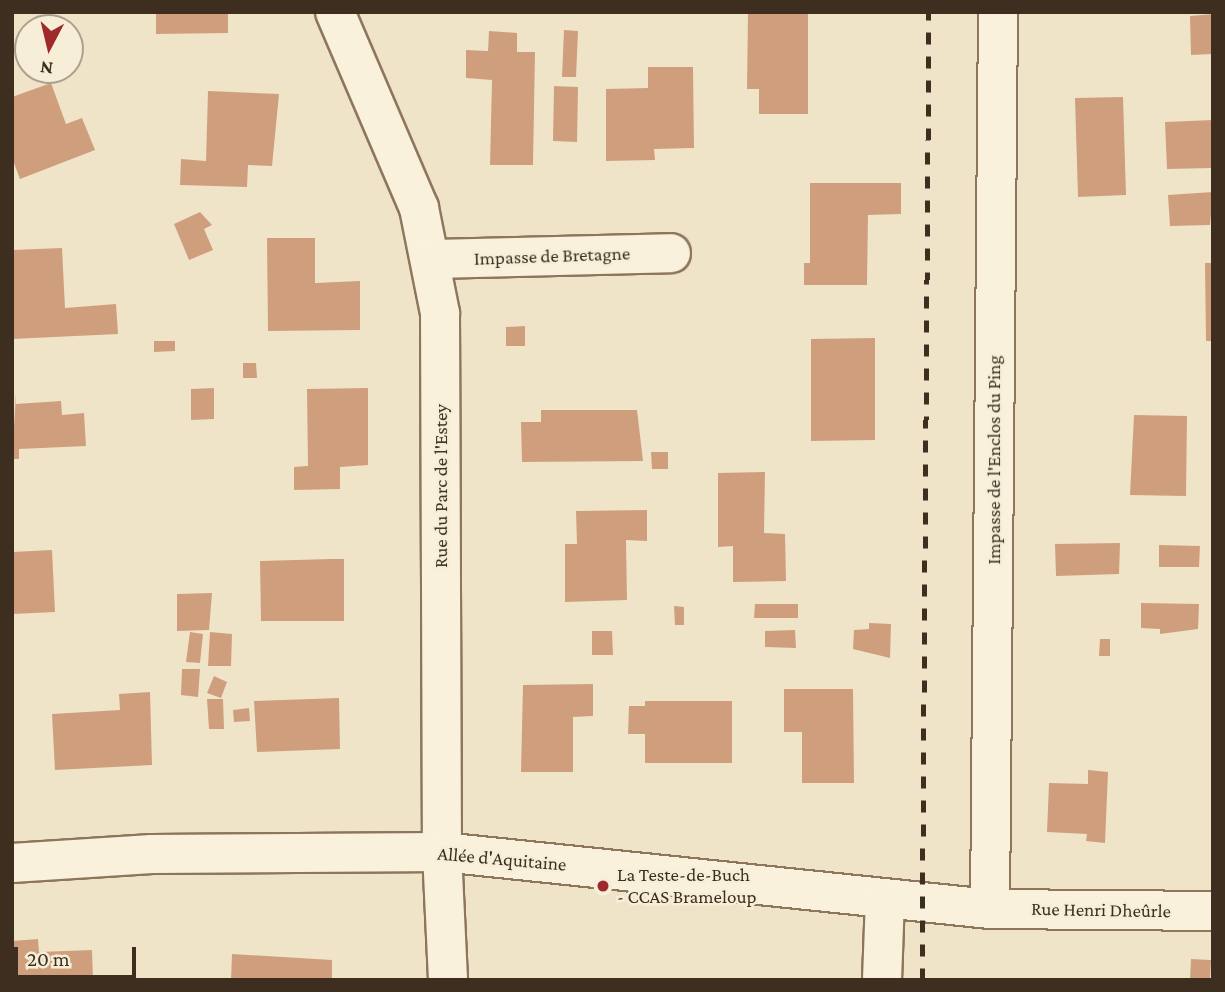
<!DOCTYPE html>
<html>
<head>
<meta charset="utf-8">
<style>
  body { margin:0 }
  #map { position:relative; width:1225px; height:992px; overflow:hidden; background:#f0e4c8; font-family:"Crimson Pro",serif }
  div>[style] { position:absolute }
  .building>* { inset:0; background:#cf9f7d }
  .roads { filter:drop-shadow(2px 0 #8d765c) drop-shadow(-2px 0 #8d765c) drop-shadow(0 2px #8d765c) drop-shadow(0 -2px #8d765c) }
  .minor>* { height:38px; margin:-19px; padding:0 19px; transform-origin:19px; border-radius:19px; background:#faf1dc }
  .rail>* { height:5px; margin-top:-2.5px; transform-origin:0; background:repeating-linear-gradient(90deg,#3d2e20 0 12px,transparent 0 24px) }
  .dots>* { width:19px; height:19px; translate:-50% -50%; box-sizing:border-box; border:4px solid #f7eed8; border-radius:50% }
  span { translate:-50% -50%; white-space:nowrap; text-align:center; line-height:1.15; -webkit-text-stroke:5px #f7eed8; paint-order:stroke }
  .street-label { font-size:19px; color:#3d2e20 }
  .poi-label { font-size:19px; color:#3d2e20 }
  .left { translate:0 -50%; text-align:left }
  .frame { position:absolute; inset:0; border:14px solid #3d2e20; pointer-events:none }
  .north { position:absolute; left:14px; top:14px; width:70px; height:70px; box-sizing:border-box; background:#f7eed8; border:2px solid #ada18e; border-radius:50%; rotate:187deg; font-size:19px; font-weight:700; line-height:28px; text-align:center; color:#3d2e20 }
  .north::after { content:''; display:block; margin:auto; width:24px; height:32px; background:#9e2a2b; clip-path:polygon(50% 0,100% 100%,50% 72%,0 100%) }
  .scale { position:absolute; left:14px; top:947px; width:122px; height:32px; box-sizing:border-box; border:4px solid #3d2e20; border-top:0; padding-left:9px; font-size:21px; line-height:24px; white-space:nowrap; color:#3d2e20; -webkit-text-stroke:5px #f7eed8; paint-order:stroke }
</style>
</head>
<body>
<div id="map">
  <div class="building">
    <div style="clip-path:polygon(156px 12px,228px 12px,228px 33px,156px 34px)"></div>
    <div style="clip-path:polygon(748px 12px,808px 12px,808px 114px,759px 114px,759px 89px,747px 89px)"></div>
    <div style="clip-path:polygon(1213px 14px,1213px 54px,1191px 55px,1190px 16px)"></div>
    <div style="clip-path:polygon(564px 30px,578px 31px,576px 77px,562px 77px)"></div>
    <div style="clip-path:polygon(489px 31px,517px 33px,517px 52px,535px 52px,533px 165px,490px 165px,492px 80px,466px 78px,466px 50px,488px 51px)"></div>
    <div style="clip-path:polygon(648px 67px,693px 67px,694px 148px,654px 149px,655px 160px,606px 161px,606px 89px,648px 88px)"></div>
    <div style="clip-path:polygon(51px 83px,66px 124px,82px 118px,95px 150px,20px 179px,12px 158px,12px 97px)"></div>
    <div style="clip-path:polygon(554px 86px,578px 87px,577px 142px,553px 141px)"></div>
    <div style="clip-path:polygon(208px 91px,279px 94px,272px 166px,248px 165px,247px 187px,180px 185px,181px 159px,206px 161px)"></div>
    <div style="clip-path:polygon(1123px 97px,1126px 195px,1078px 197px,1075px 98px)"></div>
    <div style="clip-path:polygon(1213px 120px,1213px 168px,1167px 169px,1165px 122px)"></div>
    <div style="clip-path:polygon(810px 183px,901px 183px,901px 214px,868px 215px,867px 285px,804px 285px,804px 263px,810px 263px)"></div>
    <div style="clip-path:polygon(1213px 192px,1210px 225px,1170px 226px,1168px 195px)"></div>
    <div style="clip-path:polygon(200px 212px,212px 225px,204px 229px,213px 250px,189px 260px,174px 224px)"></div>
    <div style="clip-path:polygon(267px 238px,315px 238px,315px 283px,360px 281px,360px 330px,268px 331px)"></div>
    <div style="clip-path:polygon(62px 248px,65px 308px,116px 304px,118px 334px,12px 339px,12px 250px)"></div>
    <div style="clip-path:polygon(1205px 263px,1213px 263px,1213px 341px,1206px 341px)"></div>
    <div style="clip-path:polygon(525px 326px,525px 346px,506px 346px,506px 327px)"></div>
    <div style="clip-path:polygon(875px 338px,875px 440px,811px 441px,811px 339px)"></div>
    <div style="clip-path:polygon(154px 341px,175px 341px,175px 351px,154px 352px)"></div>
    <div style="clip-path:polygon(243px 363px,256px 363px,257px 378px,243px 378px)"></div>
    <div style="clip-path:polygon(214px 388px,214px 419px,191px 420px,191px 389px)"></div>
    <div style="clip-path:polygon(368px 388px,368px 465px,340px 467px,340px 489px,294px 490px,294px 467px,308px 466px,307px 389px)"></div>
    <div style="clip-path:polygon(16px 393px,16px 404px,61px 401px,62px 415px,84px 413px,86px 446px,19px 449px,19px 459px,12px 459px)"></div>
    <div style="clip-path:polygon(541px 410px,637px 410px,643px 461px,522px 462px,521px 422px,541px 422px)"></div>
    <div style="clip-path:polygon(1134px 415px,1187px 416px,1186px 496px,1130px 495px)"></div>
    <div style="clip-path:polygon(651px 452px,668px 452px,668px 469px,652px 469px)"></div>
    <div style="clip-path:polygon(765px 472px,764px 533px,785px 534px,786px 581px,733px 582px,733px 546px,718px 547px,718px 473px)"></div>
    <div style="clip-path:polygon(647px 510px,647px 541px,626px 540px,627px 600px,565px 602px,565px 544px,577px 544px,576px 511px)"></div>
    <div style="clip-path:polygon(1120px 543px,1119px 574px,1056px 576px,1055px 544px)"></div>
    <div style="clip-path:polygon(1159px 545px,1200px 546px,1199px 567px,1159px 567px)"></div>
    <div style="clip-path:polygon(52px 550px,55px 612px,12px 614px,12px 552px)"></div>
    <div style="clip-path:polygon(331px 559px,344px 559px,344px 621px,261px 621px,260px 561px)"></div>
    <div style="clip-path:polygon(212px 593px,209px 630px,177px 631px,177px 594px)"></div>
    <div style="clip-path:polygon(1141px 603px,1199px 604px,1198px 629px,1160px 634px,1160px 629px,1141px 628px)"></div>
    <div style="clip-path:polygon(755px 604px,798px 604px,798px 618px,754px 618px)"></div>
    <div style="clip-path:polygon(674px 606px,684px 607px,684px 625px,675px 625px)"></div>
    <div style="clip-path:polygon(869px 623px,891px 624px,890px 658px,853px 649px,854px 630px,869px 629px)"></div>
    <div style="clip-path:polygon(795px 630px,796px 648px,765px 647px,765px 631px)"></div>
    <div style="clip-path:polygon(592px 631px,612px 631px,613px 655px,592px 655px)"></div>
    <div style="clip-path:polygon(190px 632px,203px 634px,200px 663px,186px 662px)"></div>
    <div style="clip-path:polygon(210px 632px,232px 634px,231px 666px,208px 666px)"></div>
    <div style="clip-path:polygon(1100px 639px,1110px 639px,1110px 656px,1099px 656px)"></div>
    <div style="clip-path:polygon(182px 669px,200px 669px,198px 697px,181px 695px)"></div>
    <div style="clip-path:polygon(214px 676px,227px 682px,221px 698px,207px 693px)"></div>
    <div style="clip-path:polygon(593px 684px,593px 716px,573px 717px,573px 772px,521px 772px,523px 685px)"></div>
    <div style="clip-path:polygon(784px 689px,853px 689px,854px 783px,802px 783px,802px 732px,784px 732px)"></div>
    <div style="clip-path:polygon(150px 692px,152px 765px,55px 770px,52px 714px,120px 710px,119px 694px)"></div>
    <div style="clip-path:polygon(339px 698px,340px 749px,257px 752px,254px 701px)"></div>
    <div style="clip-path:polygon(207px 699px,223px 699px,224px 729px,209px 729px)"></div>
    <div style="clip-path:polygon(645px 701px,732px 701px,732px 763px,645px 763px,645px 734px,628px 734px,629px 706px,645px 706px)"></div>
    <div style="clip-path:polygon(249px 708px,250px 721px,234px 722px,233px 710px)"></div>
    <div style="clip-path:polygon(1088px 770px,1108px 772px,1105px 843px,1086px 841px,1087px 834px,1047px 832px,1049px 783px,1088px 784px)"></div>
    <div style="clip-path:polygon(38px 939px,39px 952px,92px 950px,93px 980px,12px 980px,12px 941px)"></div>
    <div style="clip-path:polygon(232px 954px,332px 960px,332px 980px,231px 980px)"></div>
    <div style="clip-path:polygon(1191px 959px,1211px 960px,1210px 979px,1190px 980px)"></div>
  </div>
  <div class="roads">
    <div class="minor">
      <div style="left:335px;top:12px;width:213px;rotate:66.8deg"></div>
      <div style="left:419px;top:208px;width:107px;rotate:78.7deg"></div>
      <div style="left:440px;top:313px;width:539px;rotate:89.79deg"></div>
      <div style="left:442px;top:852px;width:128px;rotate:87.3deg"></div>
      <div style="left:433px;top:259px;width:238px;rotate:-1.4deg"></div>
      <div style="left:12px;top:863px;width:140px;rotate:-3.7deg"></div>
      <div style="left:152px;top:854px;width:290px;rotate:-0.4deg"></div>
      <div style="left:442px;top:852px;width:551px;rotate:5.94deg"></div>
      <div style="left:990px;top:909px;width:223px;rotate:0.5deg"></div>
      <div style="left:990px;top:909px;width:897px;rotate:-89.49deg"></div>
      <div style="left:882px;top:980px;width:81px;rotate:-87.9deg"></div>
    </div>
  </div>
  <div class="rail">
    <div style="left:922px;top:980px;width:968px;rotate:-89.59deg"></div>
  </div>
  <div class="dots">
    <div style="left:603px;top:886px;background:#9e2a2b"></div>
  </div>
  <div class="street-label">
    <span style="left:552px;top:256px;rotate:-2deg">Impasse de Bretagne</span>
    <span style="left:994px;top:460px;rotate:-90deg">Impasse de l'Enclos du Ping</span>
    <span style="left:441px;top:486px;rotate:-90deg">Rue du Parc de l'Estey</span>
    <span style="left:502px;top:859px;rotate:5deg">Allée d'Aquitaine</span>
    <span style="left:1101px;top:910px;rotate:1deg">Rue Henri Dheûrle</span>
  </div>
  <div class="poi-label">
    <span class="left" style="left:617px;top:886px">La Teste-de-Buch<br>- CCAS Brameloup</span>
  </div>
  <div class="frame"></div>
  <div class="north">N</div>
  <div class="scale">20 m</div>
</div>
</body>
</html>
